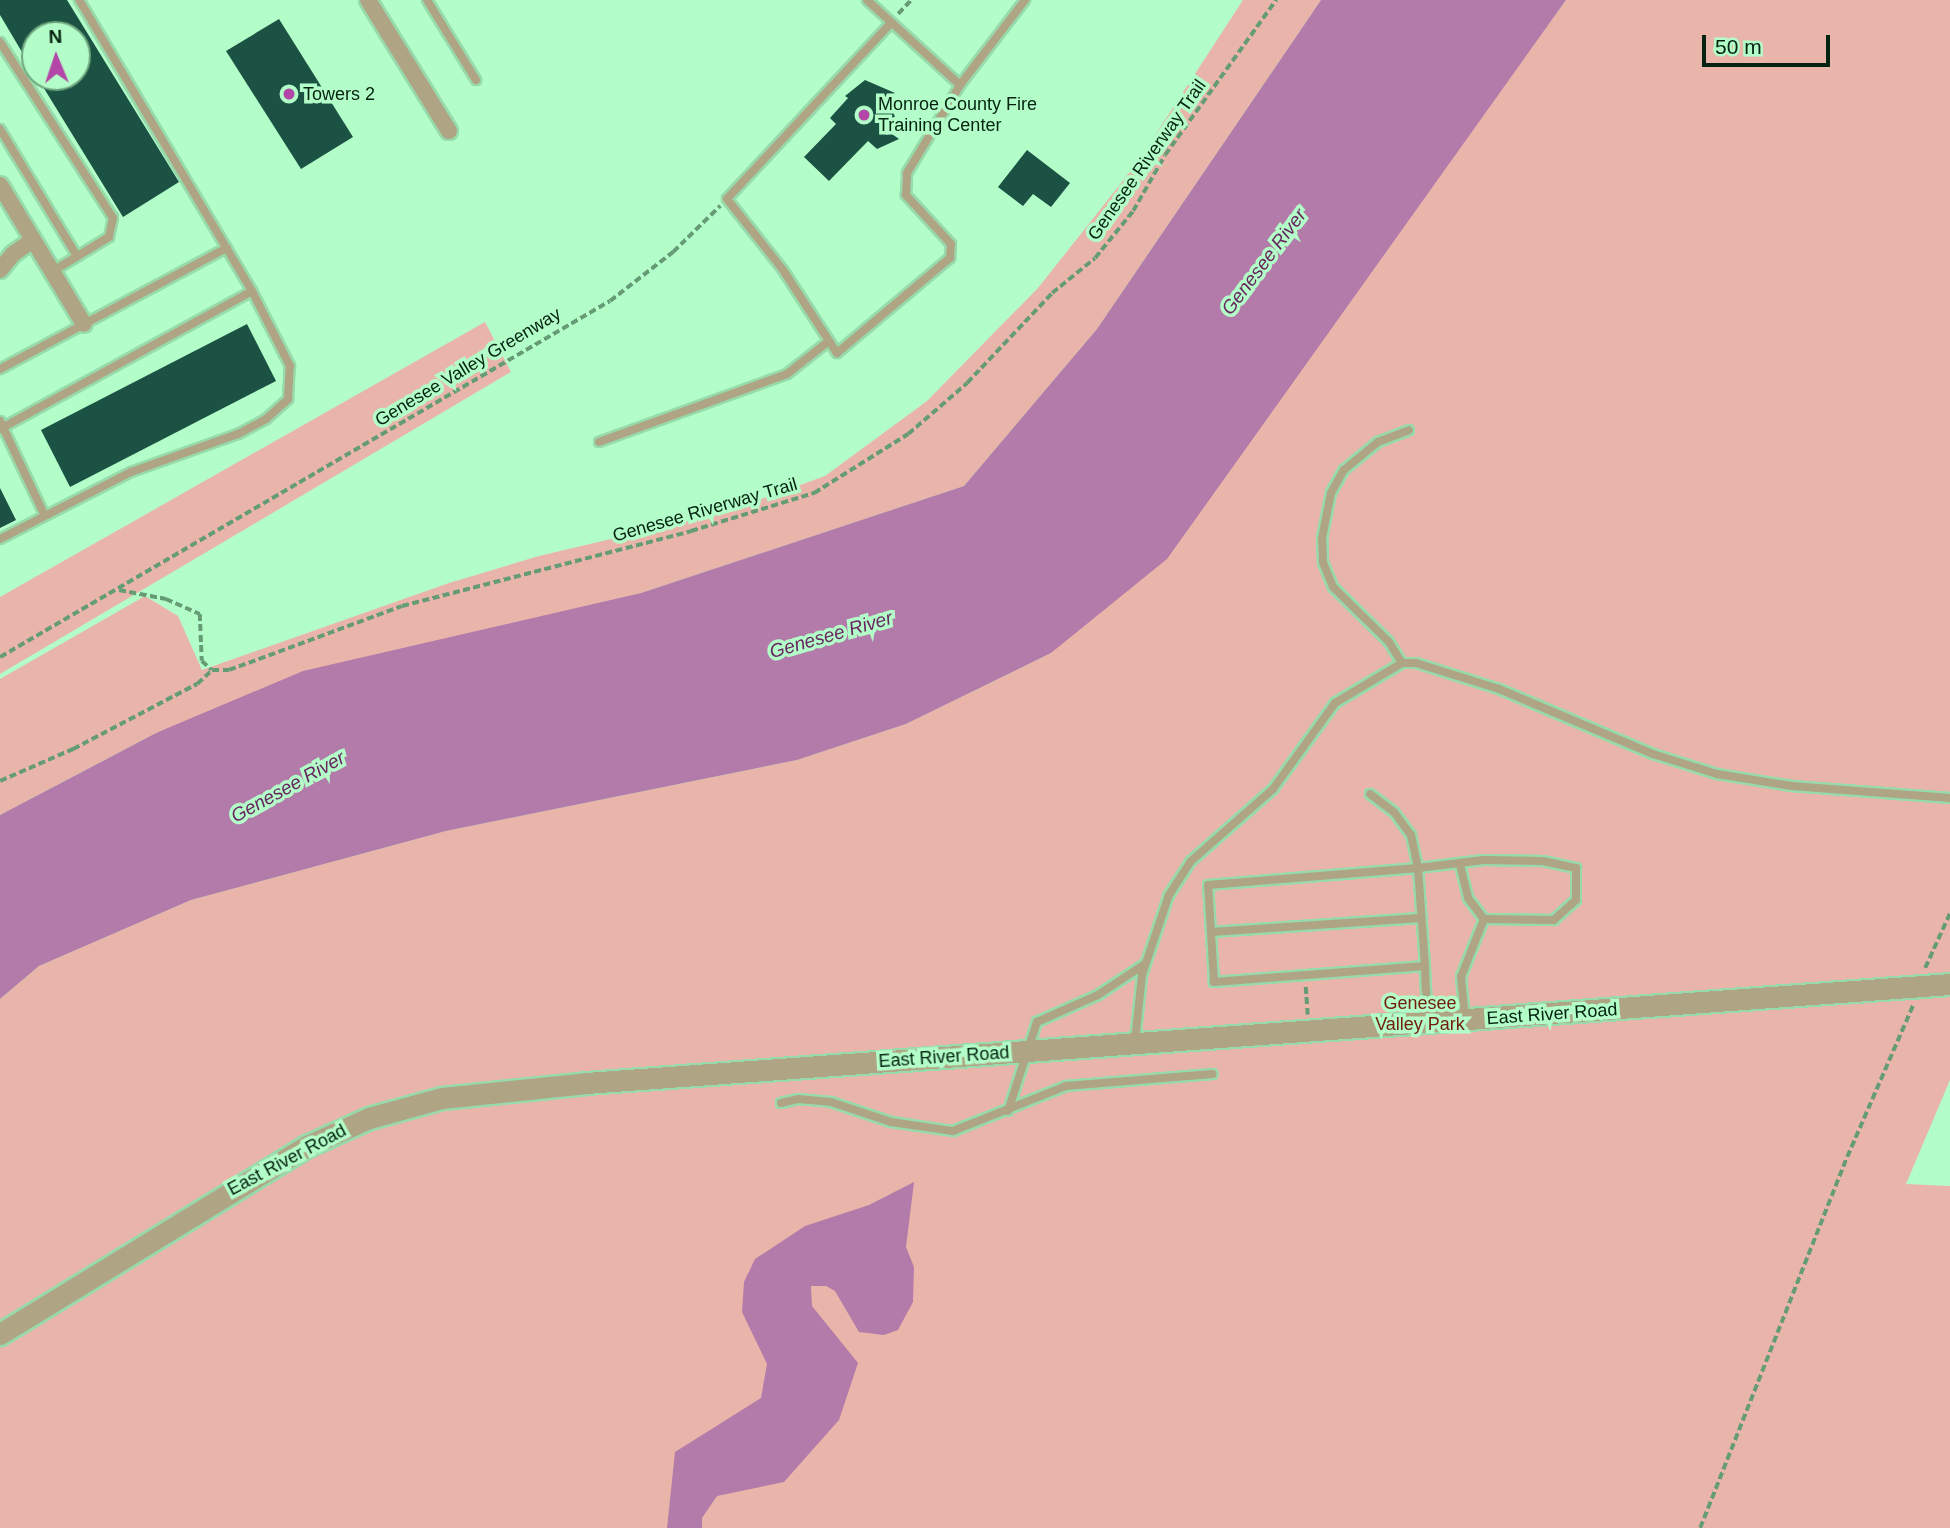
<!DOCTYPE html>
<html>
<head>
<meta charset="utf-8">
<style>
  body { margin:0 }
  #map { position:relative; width:1950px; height:1528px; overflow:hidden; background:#b3fdc8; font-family:Helvetica,sans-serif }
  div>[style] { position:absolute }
  .green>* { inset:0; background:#e9b5aa }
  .water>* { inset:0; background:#b37ba9 }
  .building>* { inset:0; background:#1b5244 }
  .path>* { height:3.5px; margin-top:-1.75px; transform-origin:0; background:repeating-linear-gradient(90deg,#659c76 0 7px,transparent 0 10.5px) }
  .roads { filter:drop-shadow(2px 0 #97daab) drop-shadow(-2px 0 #97daab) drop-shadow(0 2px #97daab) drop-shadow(0 -2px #97daab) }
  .service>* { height:8px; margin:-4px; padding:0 4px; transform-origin:4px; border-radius:4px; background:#afa484 }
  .minor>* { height:16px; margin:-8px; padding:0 8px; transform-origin:8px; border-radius:8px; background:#afa484 }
  .tertiary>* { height:21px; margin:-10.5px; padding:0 10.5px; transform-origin:10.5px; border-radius:10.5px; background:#afa484 }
  .dots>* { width:19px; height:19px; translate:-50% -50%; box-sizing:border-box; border:4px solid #b3fdc8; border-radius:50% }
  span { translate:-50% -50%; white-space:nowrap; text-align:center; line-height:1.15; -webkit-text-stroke:7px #b3fdc8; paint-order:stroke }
  .poi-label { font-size:18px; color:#042310 }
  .left { translate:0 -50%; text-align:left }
  .street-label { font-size:18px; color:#042310 }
  .park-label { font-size:18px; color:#721c0b }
  .water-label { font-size:19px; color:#692560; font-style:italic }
  .north { position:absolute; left:21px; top:21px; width:70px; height:70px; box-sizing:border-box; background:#b3fdc8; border:2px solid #6da67e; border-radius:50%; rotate:358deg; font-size:19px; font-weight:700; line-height:28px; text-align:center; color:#042310 }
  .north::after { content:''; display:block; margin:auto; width:24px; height:32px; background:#b346a6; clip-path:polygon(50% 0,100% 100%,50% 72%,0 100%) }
  .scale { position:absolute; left:1702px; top:35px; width:128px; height:32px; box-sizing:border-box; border:4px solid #042310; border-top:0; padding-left:9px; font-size:21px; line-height:24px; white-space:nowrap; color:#042310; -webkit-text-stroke:5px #b3fdc8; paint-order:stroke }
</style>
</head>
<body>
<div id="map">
  <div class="green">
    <div style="clip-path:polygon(1243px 0,1321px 0,1097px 329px,964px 486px,641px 593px,156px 733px,0 815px,0 679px,145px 596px,178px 616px,202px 670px,449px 583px,539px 556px,725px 512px,825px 476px,927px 401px,1038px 288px,1137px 163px)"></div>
    <div style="clip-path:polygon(1566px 0,1950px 0,1950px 1080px,1906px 1184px,1950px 1186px,1950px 1528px,0 1528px,0 999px,39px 966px,191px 900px,446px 831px,797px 760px,906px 724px,1051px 653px,1474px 126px)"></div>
    <div style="clip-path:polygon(485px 322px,511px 372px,0 674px,0 597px)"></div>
  </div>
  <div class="water">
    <div style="clip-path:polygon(1321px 0,1566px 0,1167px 559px,1051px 653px,906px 724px,797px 760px,446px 831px,191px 900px,39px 966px,0 999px,0 815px,156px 733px,303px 671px,641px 593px,964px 486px,1097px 329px)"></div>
    <div style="clip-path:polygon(914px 1182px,906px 1247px,914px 1267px,913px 1302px,898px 1330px,884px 1335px,859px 1332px,835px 1291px,826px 1286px,811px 1286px,812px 1306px,858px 1363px,839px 1420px,784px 1482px,717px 1496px,702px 1518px,702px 1528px,667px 1528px,675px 1452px,761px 1398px,767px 1364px,742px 1312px,744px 1282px,755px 1259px,805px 1226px,869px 1205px)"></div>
  </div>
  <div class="building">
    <div style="clip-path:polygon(0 0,67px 0,179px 182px,123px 217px,37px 77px,77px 77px,77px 35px,35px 35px,35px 74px,0 15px)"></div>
    <div style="clip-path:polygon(279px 19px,353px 137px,301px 169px,226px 51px)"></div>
    <div style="clip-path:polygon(865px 80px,895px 93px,890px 98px,896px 122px,892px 134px,899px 139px,877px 149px,868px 141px,829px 181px,804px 157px,836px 124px,830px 118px,848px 98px,845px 96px)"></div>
    <div style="clip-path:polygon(1027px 150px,1070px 183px,1051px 207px,1033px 194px,1023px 206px,998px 187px)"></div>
    <div style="clip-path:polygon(247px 324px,276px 381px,70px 487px,41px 430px)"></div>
    <div style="clip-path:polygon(0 488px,16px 520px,0 528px)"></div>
  </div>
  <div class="path">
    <div style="left:898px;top:14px;width:19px;rotate:-47deg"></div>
    <div style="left:119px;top:590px;width:48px;rotate:10.8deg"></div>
    <div style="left:166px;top:599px;width:37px;rotate:24deg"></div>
    <div style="left:200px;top:614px;width:47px;rotate:87.6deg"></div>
    <div style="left:202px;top:661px;width:13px;rotate:42deg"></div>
    <div style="left:212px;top:670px;width:17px"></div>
    <div style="left:229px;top:670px;width:184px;rotate:-20.3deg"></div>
    <div style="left:402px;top:606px;width:299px;rotate:-14.5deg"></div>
    <div style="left:691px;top:531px;width:129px;rotate:-17.2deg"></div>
    <div style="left:814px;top:493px;width:111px;rotate:-32.1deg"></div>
    <div style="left:908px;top:434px;width:78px;rotate:-40.8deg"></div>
    <div style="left:967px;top:383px;width:124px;rotate:-46.6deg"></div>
    <div style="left:1052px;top:293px;width:55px;rotate:-39.1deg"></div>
    <div style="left:1095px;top:258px;width:60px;rotate:-51deg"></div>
    <div style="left:1133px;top:211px;width:64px;rotate:-60.3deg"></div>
    <div style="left:1165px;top:155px;width:191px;rotate:-54.4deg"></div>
    <div style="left:0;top:657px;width:706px;rotate:-30.27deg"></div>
    <div style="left:610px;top:301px;width:80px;rotate:-37.9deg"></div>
    <div style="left:673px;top:252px;width:66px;rotate:-44.4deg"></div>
    <div style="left:0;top:781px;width:80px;rotate:-23.7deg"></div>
    <div style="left:73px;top:749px;width:140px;rotate:-27.7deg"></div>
    <div style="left:197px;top:684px;width:21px;rotate:-43deg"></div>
    <div style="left:1925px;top:968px;width:60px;rotate:-65.6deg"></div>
    <div style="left:1306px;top:987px;width:28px;rotate:86deg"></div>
    <div style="left:1700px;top:1528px;width:399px;rotate:-68.4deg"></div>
    <div style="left:1847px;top:1157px;width:166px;rotate:-66.5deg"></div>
  </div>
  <div class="roads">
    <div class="service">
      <div style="left:427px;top:0;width:94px;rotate:58.5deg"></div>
      <div style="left:867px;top:0;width:126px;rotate:42.4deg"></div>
      <div style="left:890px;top:24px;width:239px;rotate:133deg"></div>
      <div style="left:727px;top:199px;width:90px;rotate:51.7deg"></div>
      <div style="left:783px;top:270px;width:99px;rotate:57deg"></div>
      <div style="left:837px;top:353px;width:148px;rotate:-40.1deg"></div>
      <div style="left:950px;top:258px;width:14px;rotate:-86deg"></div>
      <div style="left:951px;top:244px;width:67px;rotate:-132.6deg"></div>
      <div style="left:906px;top:195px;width:22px;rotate:-87deg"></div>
      <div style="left:907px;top:173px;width:103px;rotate:-58.9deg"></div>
      <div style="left:960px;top:85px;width:107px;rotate:-52.6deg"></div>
      <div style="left:0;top:42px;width:209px;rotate:57.3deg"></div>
      <div style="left:113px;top:218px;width:19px;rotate:102deg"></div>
      <div style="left:109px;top:237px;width:66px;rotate:148.7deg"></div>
      <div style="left:0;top:129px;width:149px;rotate:58.8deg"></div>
      <div style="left:0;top:369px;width:257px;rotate:-28.1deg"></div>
      <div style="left:0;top:421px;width:103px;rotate:64.7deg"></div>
      <div style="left:0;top:429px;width:287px;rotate:-28.7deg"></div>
      <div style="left:252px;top:291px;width:339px;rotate:-120.7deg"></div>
      <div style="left:599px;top:442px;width:200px;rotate:-19.9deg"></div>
      <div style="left:787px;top:374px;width:53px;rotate:-38.2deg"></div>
      <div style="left:0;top:539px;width:147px;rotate:-27.1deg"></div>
      <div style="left:131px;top:472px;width:114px;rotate:-19.6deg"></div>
      <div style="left:238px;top:434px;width:32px;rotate:-28deg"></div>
      <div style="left:266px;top:419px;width:30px;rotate:-42deg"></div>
      <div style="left:288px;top:399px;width:33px;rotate:-87deg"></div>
      <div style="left:290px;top:366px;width:84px;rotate:-116.9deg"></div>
      <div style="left:1402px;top:663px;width:26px;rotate:-122deg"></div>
      <div style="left:1388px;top:641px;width:77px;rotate:-135.5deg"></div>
      <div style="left:1333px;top:587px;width:27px;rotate:-112deg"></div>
      <div style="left:1323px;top:562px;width:24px;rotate:-92deg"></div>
      <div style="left:1322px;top:538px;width:46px;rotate:-78.7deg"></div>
      <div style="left:1331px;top:493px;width:26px;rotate:-61deg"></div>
      <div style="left:1344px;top:470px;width:44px;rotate:-39.5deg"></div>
      <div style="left:1378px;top:442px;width:33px;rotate:-21deg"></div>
      <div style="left:1370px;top:794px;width:30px;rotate:37deg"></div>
      <div style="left:1394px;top:812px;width:29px;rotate:54deg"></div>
      <div style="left:1411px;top:835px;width:34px;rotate:78deg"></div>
      <div style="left:1418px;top:868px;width:66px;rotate:-6.9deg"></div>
      <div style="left:1484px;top:860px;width:59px;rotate:1deg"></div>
      <div style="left:1543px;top:861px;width:34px;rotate:12deg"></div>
      <div style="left:1576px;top:868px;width:32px;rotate:90deg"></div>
      <div style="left:1576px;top:900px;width:30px;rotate:138deg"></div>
      <div style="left:1554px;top:920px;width:70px;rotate:-179.2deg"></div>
      <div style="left:1484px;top:919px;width:62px;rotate:111.6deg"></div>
      <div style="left:1461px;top:977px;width:41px;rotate:84.4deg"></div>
      <div style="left:1460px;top:865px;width:34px;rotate:76deg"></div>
      <div style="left:1468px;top:898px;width:26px;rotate:53deg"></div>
      <div style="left:1211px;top:932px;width:210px;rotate:-3.8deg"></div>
      <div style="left:1425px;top:966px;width:212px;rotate:175.7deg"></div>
      <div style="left:1214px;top:982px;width:97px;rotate:-93.5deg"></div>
      <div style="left:1208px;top:885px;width:211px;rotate:-4.6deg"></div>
      <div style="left:1418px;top:868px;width:98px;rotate:85.9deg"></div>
      <div style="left:1425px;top:966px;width:23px;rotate:88deg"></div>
      <div style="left:1426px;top:989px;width:32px;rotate:86deg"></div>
      <div style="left:1135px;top:1041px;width:66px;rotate:-83.9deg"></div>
      <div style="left:1142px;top:975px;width:84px;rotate:-71.4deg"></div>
      <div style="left:1169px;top:895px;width:40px;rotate:-57.1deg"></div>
      <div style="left:1191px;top:861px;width:109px;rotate:-41.3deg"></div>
      <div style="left:1273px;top:789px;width:106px;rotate:-54.2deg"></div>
      <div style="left:1335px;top:703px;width:78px;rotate:-30.8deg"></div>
      <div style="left:1402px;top:663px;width:14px"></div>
      <div style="left:1416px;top:663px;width:87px;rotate:17.4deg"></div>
      <div style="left:1499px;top:689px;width:167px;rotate:22.9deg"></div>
      <div style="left:1653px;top:754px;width:67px;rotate:17.4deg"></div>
      <div style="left:1717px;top:774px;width:76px;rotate:9.1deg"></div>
      <div style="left:1792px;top:786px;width:158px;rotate:4.3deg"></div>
      <div style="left:781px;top:1103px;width:17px;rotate:-13deg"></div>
      <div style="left:798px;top:1099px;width:33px;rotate:5deg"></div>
      <div style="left:831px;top:1102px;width:63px;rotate:18.4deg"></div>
      <div style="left:891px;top:1122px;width:63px;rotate:8.3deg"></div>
      <div style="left:953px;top:1131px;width:122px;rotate:-21.7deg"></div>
      <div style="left:1066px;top:1086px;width:147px;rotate:-4.7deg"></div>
      <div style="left:1008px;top:1111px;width:94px;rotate:-72deg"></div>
      <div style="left:1037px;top:1022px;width:67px;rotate:-23.9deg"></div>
      <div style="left:1098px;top:995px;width:56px;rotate:-33.4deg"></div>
    </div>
    <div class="minor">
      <div style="left:368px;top:0;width:154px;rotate:58.3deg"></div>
      <div style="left:0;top:185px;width:162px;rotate:58.9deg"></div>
      <div style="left:0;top:270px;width:21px;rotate:-51deg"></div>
      <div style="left:13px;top:254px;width:24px;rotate:-35deg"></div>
    </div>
    <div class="tertiary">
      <div style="left:0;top:1334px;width:360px;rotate:-31.5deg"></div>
      <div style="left:307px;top:1146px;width:68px;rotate:-24.3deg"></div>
      <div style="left:369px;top:1118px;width:76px;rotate:-15.3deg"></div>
      <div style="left:442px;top:1098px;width:145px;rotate:-5.9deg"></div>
      <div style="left:586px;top:1083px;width:1368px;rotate:-4.15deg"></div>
    </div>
  </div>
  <div class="dots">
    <div style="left:289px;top:94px;background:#b346a6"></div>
    <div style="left:864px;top:115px;background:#b346a6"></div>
  </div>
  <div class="poi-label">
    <span class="left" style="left:303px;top:94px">Towers 2</span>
    <span class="left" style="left:878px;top:115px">Monroe County Fire<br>Training Center</span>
  </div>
  <div class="street-label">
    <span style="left:1147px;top:160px;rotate:-55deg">Genesee Riverway Trail</span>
    <span style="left:468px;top:367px;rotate:-31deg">Genesee Valley Greenway</span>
    <span style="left:705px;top:510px;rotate:-16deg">Genesee Riverway Trail</span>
    <span style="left:1552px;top:1014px;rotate:-4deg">East River Road</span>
    <span style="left:944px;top:1057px;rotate:-4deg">East River Road</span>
    <span style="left:287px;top:1160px;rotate:-28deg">East River Road</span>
  </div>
  <div class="park-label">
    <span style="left:1420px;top:1014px">Genesee<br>Valley Park</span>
  </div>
  <div class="water-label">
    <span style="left:1264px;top:262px;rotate:-53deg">Genesee River</span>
    <span style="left:831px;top:635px;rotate:-16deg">Genesee River</span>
    <span style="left:288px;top:787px;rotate:-29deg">Genesee River</span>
  </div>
  <div class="north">N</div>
  <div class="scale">50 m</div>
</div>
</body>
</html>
